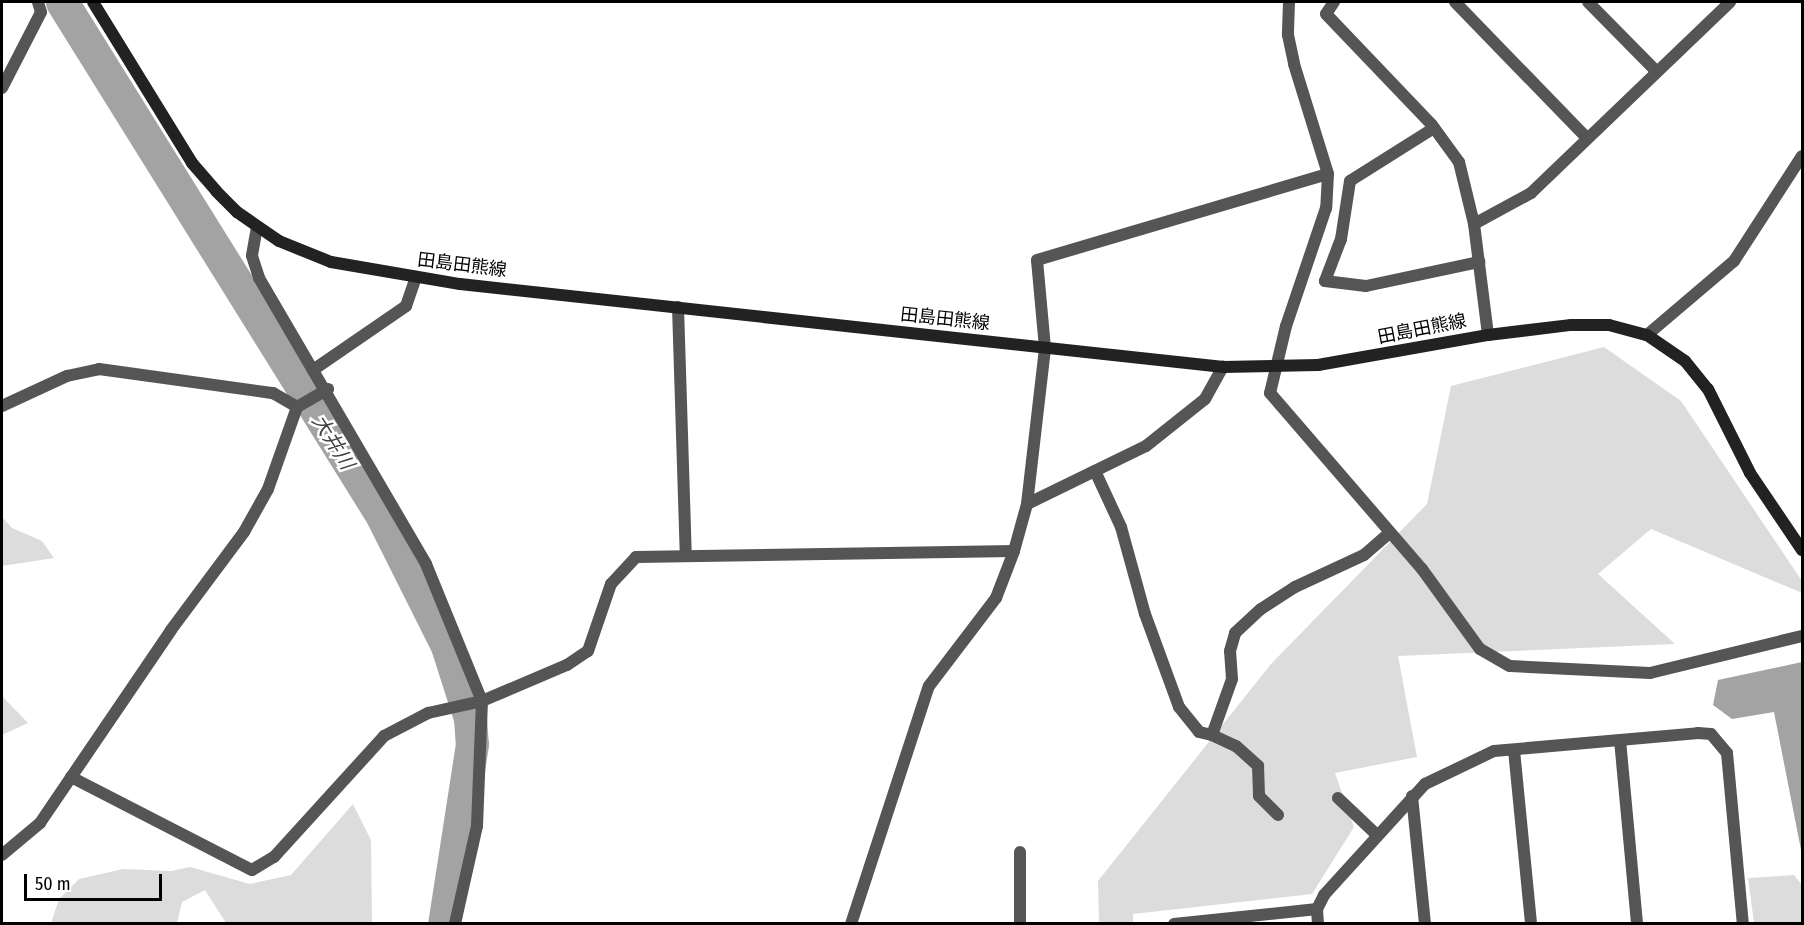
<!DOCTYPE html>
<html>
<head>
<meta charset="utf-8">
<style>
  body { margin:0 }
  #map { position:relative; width:1804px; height:925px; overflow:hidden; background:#fff; font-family:"Fira Sans Condensed","Noto Sans JP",sans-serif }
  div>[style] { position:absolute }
  .green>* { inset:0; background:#dcdcdc }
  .water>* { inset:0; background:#a3a3a3 }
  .river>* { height:33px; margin:-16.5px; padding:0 16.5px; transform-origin:16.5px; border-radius:16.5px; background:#a3a3a3 }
  .minor>* { height:12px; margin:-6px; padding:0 6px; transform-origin:6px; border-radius:6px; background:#555 }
  .secondary>* { height:12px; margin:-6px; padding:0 6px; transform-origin:6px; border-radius:6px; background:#222 }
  span { translate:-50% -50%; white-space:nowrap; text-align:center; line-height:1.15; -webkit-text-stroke:5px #fff; paint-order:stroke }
  .street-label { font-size:18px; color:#000 }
  .water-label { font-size:20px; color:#444; font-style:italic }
  .frame { position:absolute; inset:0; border:3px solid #000; pointer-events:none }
  .scale { position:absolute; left:24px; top:874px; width:138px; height:27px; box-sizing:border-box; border:3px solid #000; border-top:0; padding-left:8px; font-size:18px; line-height:21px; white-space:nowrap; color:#000; -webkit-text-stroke:4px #fff; paint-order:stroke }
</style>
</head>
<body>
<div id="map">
  <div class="green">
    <div style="clip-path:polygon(1604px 347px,1681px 401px,1802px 581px,1802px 593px,1651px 529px,1598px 574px,1675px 644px,1398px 656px,1417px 757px,1335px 773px,1354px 827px,1312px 894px,1133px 914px,1133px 923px,1099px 923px,1098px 881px,1271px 664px,1427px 504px,1451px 386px)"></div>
    <div style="clip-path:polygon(2px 517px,12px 528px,42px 541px,54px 558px,2px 566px)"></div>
    <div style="clip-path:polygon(2px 696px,28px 723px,2px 735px)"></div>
    <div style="clip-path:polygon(353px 804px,371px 840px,372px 923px,226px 923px,205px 890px,182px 902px,177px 923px,51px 923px,59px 899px,79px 879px,123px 869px,171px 871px,190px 867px,250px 884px,291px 875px)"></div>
    <div style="clip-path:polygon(1794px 875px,1802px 885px,1802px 923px,1754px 923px,1748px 878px)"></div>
  </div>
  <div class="water">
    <div style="clip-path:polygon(1802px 662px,1802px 855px,1774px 712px,1732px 719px,1713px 705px,1718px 680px)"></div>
  </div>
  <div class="river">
    <div style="left:62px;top:2px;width:605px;rotate:58.09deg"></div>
    <div style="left:382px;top:516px;width:145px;rotate:63.4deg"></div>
    <div style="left:447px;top:646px;width:76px;rotate:72.3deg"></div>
    <div style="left:470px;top:718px;width:26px;rotate:86deg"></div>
    <div style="left:472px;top:744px;width:182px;rotate:98.8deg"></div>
  </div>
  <div class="minor">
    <div style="left:1289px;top:2px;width:33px;rotate:92deg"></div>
    <div style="left:1288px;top:35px;width:30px;rotate:78deg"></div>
    <div style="left:1294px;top:64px;width:115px;rotate:72.8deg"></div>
    <div style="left:1328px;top:174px;width:34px;rotate:93deg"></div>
    <div style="left:1326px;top:208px;width:125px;rotate:108.7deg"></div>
    <div style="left:1286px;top:326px;width:69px;rotate:103.4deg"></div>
    <div style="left:1270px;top:393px;width:233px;rotate:49.2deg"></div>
    <div style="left:1422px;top:569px;width:99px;rotate:54.1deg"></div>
    <div style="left:1480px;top:649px;width:34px;rotate:30deg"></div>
    <div style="left:1510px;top:666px;width:140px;rotate:2.9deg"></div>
    <div style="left:1650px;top:673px;width:156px;rotate:-13.7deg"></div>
    <div style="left:1334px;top:2px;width:14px;rotate:124deg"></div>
    <div style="left:1326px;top:14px;width:153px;rotate:46.3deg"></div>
    <div style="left:1432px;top:125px;width:46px;rotate:53.9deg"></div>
    <div style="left:1459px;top:162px;width:64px;rotate:76.4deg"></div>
    <div style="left:1474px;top:224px;width:112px;rotate:82.8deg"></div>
    <div style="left:1455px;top:2px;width:190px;rotate:45.9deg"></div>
    <div style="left:1588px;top:2px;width:98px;rotate:45.4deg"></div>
    <div style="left:2px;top:88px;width:85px;rotate:-62.8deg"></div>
    <div style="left:41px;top:12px;width:10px;rotate:-107deg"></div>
    <div style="left:1434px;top:128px;width:99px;rotate:147.8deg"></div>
    <div style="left:1350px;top:181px;width:59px;rotate:98.8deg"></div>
    <div style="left:1341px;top:239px;width:45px;rotate:110.9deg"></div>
    <div style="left:1325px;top:281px;width:41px;rotate:7deg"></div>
    <div style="left:1366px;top:286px;width:116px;rotate:-12deg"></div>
    <div style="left:1474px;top:224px;width:65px;rotate:-28.5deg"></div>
    <div style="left:1531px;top:193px;width:276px;rotate:-43.8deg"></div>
    <div style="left:257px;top:227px;width:29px;rotate:100deg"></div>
    <div style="left:252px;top:256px;width:23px;rotate:72deg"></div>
    <div style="left:259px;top:278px;width:331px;rotate:59.7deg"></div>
    <div style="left:426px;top:564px;width:148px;rotate:67.8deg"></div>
    <div style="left:482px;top:701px;width:125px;rotate:92.3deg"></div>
    <div style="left:477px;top:826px;width:100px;rotate:102.7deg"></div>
    <div style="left:678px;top:307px;width:248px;rotate:88.2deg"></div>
    <div style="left:1647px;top:335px;width:114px;rotate:-40.4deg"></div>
    <div style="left:1734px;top:261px;width:125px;rotate:-57.1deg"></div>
    <div style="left:313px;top:370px;width:113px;rotate:-34.5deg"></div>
    <div style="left:406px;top:306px;width:31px;rotate:-71deg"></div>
    <div style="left:2px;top:406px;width:72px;rotate:-24.8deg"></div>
    <div style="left:67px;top:376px;width:33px;rotate:-12deg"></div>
    <div style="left:99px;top:369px;width:176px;rotate:7.9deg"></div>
    <div style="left:273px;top:393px;width:28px;rotate:30deg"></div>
    <div style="left:1095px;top:471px;width:62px;rotate:65.1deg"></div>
    <div style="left:1121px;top:527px;width:90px;rotate:74.6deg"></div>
    <div style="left:1145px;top:614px;width:99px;rotate:69.9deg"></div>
    <div style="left:1179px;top:707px;width:32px;rotate:51deg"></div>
    <div style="left:1199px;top:732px;width:13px;rotate:13deg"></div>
    <div style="left:1212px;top:735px;width:59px;rotate:-70.3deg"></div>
    <div style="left:1232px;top:679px;width:28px;rotate:-94deg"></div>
    <div style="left:1230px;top:651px;width:19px;rotate:-74deg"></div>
    <div style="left:1235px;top:633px;width:35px;rotate:-43deg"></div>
    <div style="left:1261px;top:609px;width:40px;rotate:-32.9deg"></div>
    <div style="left:1295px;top:587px;width:76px;rotate:-24.9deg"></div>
    <div style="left:1364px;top:555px;width:33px;rotate:-41deg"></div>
    <div style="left:1027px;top:504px;width:132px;rotate:-26deg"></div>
    <div style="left:1146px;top:446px;width:75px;rotate:-38.5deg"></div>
    <div style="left:1205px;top:399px;width:37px;rotate:-61deg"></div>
    <div style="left:1212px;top:735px;width:26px;rotate:25deg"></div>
    <div style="left:1236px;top:746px;width:30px;rotate:42deg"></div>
    <div style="left:1258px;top:766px;width:30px;rotate:88deg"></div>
    <div style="left:1259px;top:796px;width:27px;rotate:45deg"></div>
    <div style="left:1620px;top:740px;width:185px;rotate:84.7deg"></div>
    <div style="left:1514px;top:750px;width:175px;rotate:84.4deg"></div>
    <div style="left:71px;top:777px;width:203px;rotate:27.2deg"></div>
    <div style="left:252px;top:870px;width:26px;rotate:-31deg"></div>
    <div style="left:274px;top:857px;width:164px;rotate:-47.7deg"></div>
    <div style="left:384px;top:736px;width:50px;rotate:-27.6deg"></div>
    <div style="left:428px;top:713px;width:55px;rotate:-12.5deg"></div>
    <div style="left:482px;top:701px;width:92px;rotate:-23deg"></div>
    <div style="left:567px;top:665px;width:25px;rotate:-34deg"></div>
    <div style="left:588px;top:651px;width:71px;rotate:-71.1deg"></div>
    <div style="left:611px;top:584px;width:37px;rotate:-47deg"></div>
    <div style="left:636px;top:557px;width:378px;rotate:-0.9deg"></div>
    <div style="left:1412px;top:796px;width:129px;rotate:84.2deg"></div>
    <div style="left:1338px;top:798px;width:52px;rotate:43.5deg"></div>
    <div style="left:2px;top:855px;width:50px;rotate:-40.1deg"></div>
    <div style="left:40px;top:823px;width:233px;rotate:-55.8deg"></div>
    <div style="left:171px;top:630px;width:122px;rotate:-53.3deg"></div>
    <div style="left:244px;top:532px;width:49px;rotate:-60.8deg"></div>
    <div style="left:268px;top:489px;width:87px;rotate:-70.5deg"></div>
    <div style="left:297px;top:407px;width:36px;rotate:-30deg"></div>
    <div style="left:851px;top:924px;width:250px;rotate:-71.9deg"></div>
    <div style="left:929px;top:686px;width:111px;rotate:-52.7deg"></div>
    <div style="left:996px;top:598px;width:50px;rotate:-69deg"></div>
    <div style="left:1014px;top:551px;width:49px;rotate:-74.5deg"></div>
    <div style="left:1027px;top:504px;width:157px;rotate:-83.4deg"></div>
    <div style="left:1045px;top:348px;width:88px;rotate:-95.2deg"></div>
    <div style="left:1037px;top:260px;width:303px;rotate:-16.5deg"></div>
    <div style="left:1020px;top:924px;width:72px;rotate:-90deg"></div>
    <div style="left:1174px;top:924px;width:144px;rotate:-6deg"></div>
    <div style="left:1318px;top:924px;width:15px;rotate:-94deg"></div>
    <div style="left:1317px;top:909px;width:16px;rotate:-63deg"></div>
    <div style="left:1324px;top:895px;width:150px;rotate:-47.7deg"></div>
    <div style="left:1425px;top:784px;width:76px;rotate:-25.6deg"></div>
    <div style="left:1494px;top:751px;width:205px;rotate:-5deg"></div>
    <div style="left:1698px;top:733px;width:13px;rotate:4deg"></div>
    <div style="left:1711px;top:734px;width:25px;rotate:50deg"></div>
    <div style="left:1727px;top:753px;width:172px;rotate:84.7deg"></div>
  </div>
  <div class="secondary">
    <div style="left:93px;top:2px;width:189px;rotate:58.4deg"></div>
    <div style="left:192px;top:163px;width:37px;rotate:49deg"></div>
    <div style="left:216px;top:191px;width:30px;rotate:45deg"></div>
    <div style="left:237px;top:212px;width:51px;rotate:34.6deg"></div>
    <div style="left:279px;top:241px;width:56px;rotate:22deg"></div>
    <div style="left:331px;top:262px;width:131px;rotate:9.7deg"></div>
    <div style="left:460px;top:284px;width:768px;rotate:6.21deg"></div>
    <div style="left:1223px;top:367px;width:95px;rotate:-1.2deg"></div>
    <div style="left:1318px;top:365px;width:173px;rotate:-10deg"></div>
    <div style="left:1488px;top:335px;width:84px;rotate:-6.9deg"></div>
    <div style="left:1571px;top:325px;width:38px"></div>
    <div style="left:1609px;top:325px;width:39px;rotate:15deg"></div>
    <div style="left:1647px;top:335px;width:46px;rotate:34.4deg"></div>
    <div style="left:1685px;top:361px;width:36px;rotate:51deg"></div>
    <div style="left:1708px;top:389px;width:94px;rotate:63.4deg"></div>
    <div style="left:1750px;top:473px;width:93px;rotate:56deg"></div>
  </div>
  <div class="street-label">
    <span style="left:462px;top:265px;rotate:7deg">田島田熊線</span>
    <span style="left:945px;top:319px;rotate:6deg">田島田熊線</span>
    <span style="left:1422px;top:329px;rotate:-11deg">田島田熊線</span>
  </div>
  <div class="water-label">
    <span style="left:333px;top:442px;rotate:58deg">大井川</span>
  </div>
  <div class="frame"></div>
  <div class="scale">50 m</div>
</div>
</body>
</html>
